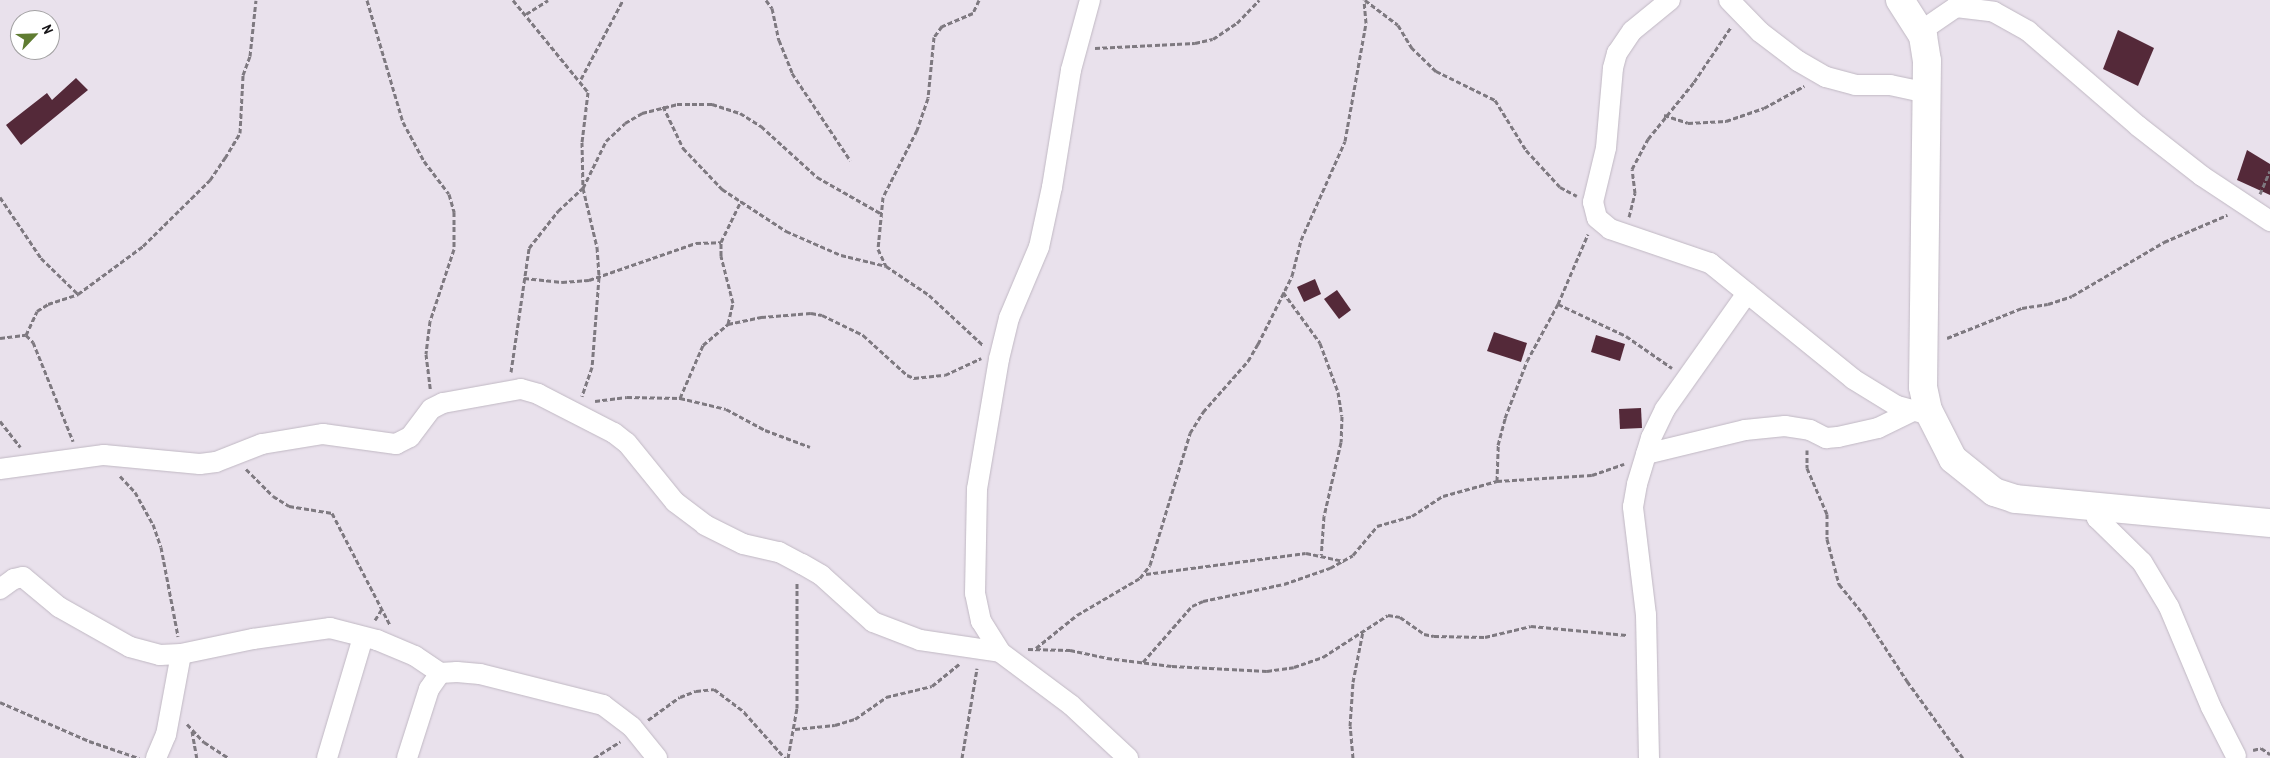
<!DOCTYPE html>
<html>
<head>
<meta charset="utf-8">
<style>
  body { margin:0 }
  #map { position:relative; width:2270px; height:758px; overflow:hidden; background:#e9e1ec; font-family:"Archivo Narrow",sans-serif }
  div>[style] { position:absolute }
  .building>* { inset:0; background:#542939 }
  .path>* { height:3px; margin-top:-1.5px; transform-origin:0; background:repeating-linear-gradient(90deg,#7e7980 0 5px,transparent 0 7.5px) }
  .roads { filter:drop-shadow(0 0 1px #c0b8c3) drop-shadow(0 0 1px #c0b8c3) }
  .street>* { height:20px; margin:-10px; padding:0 10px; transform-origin:10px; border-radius:10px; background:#fff }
  .secondary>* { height:28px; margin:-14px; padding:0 14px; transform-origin:14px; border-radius:14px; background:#fff }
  span { translate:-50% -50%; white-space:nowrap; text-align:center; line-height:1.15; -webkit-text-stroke:5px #fff; paint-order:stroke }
  .north { position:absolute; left:10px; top:10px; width:50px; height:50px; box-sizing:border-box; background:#fff; border:1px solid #a2a1a2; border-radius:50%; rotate:66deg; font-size:14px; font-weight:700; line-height:20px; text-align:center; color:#161417 }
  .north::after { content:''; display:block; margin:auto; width:18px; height:22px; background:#5f7c31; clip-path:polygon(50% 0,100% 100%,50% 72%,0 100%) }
</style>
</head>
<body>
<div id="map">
  <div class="building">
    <div style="clip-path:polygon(2118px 30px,2154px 48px,2138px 86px,2103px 69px)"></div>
    <div style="clip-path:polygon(76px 78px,88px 90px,21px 145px,6px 125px,47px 93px,52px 100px)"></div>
    <div style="clip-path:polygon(2247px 150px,2270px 164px,2270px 195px,2237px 180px)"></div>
    <div style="clip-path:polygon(1315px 279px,1321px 294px,1304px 302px,1297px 287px)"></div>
    <div style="clip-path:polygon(1337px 290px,1351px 310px,1339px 319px,1324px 299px)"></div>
    <div style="clip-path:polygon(1494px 332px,1527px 343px,1521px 362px,1487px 351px)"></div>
    <div style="clip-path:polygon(1596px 335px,1625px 344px,1620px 361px,1591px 352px)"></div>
    <div style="clip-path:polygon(1641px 408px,1642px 428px,1620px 429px,1619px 409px)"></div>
  </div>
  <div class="path">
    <div style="left:367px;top:0;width:127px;rotate:73.6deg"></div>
    <div style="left:403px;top:122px;width:44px;rotate:61.7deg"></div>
    <div style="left:424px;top:161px;width:41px;rotate:52.9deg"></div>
    <div style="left:449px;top:194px;width:19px;rotate:74deg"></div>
    <div style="left:454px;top:212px;width:37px;rotate:90deg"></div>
    <div style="left:454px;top:249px;width:76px;rotate:108.4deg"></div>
    <div style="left:430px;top:321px;width:33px;rotate:97deg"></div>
    <div style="left:426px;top:354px;width:35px;rotate:83deg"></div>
    <div style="left:513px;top:0;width:119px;rotate:50.8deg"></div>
    <div style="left:588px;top:92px;width:50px;rotate:96.8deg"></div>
    <div style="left:582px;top:142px;width:46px;rotate:88.8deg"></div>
    <div style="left:583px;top:188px;width:61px;rotate:76.7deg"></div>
    <div style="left:597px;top:247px;width:30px;rotate:86deg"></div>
    <div style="left:599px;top:277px;width:90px;rotate:94.4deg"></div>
    <div style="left:592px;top:367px;width:31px;rotate:109deg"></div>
    <div style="left:766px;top:0;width:10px;rotate:53deg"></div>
    <div style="left:772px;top:8px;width:33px;rotate:78deg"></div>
    <div style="left:779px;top:40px;width:35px;rotate:68deg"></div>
    <div style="left:792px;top:73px;width:105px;rotate:56.3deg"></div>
    <div style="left:979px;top:0;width:14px;rotate:115deg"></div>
    <div style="left:973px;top:13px;width:34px;rotate:157deg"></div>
    <div style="left:942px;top:26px;width:14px;rotate:126deg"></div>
    <div style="left:934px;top:37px;width:61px;rotate:95.6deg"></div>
    <div style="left:928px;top:98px;width:34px;rotate:109deg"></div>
    <div style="left:917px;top:130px;width:75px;rotate:116.9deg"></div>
    <div style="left:883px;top:197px;width:52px;rotate:95.5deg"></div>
    <div style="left:878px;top:249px;width:19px;rotate:65deg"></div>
    <div style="left:886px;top:266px;width:52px;rotate:34deg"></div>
    <div style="left:929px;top:295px;width:74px;rotate:42.8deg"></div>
    <div style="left:1365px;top:0;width:41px;rotate:37.1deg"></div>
    <div style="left:1398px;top:25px;width:26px;rotate:59deg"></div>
    <div style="left:1411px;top:47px;width:35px;rotate:44deg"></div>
    <div style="left:1436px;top:71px;width:66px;rotate:26.2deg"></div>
    <div style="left:1495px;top:100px;width:59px;rotate:58.2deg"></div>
    <div style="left:1526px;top:150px;width:50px;rotate:47.4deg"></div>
    <div style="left:1560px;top:187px;width:19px;rotate:28deg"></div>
    <div style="left:526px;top:14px;width:26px;rotate:-32deg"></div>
    <div style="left:1095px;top:48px;width:100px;rotate:-2.9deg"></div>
    <div style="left:1195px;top:43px;width:18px;rotate:-13deg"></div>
    <div style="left:1213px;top:39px;width:29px;rotate:-34deg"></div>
    <div style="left:1237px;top:23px;width:32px;rotate:-46deg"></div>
    <div style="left:581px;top:79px;width:89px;rotate:-62deg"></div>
    <div style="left:663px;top:106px;width:47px;rotate:64.5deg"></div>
    <div style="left:683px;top:148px;width:57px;rotate:46.4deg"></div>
    <div style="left:722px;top:189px;width:77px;rotate:33.3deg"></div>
    <div style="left:786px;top:231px;width:60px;rotate:23.6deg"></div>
    <div style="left:841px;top:255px;width:46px;rotate:13.7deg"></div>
    <div style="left:1664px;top:115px;width:25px;rotate:18deg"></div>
    <div style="left:1688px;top:123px;width:38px;rotate:-3deg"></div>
    <div style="left:1726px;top:121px;width:40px;rotate:-18.9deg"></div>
    <div style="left:1764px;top:108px;width:46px;rotate:-28.8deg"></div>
    <div style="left:2260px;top:194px;width:25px;rotate:-67deg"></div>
    <div style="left:0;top:197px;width:73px;rotate:56.1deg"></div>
    <div style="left:41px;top:258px;width:52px;rotate:44.2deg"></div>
    <div style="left:1629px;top:217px;width:25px;rotate:-76deg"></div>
    <div style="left:1635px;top:193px;width:24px;rotate:-97deg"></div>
    <div style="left:1632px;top:169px;width:34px;rotate:-62deg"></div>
    <div style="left:1648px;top:139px;width:73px;rotate:-51.1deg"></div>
    <div style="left:1694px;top:82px;width:66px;rotate:-56.1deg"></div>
    <div style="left:524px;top:278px;width:38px;rotate:6deg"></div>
    <div style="left:562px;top:282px;width:27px;rotate:-4deg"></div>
    <div style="left:589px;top:280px;width:113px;rotate:-19.1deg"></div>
    <div style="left:696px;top:243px;width:25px;rotate:-2deg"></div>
    <div style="left:1283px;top:292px;width:63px;rotate:54deg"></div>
    <div style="left:1320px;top:343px;width:52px;rotate:69.8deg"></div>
    <div style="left:1338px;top:392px;width:24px;rotate:81deg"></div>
    <div style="left:1342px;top:416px;width:26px;rotate:92deg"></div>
    <div style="left:1341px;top:442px;width:76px;rotate:102.9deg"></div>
    <div style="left:1324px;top:516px;width:39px;rotate:94deg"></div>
    <div style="left:1558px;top:304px;width:75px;rotate:25.2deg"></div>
    <div style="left:1626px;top:336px;width:56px;rotate:34.8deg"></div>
    <div style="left:728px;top:324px;width:34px;rotate:-12deg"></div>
    <div style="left:761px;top:317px;width:50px;rotate:-4.6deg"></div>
    <div style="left:811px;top:313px;width:11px;rotate:10deg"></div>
    <div style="left:822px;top:315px;width:46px;rotate:26deg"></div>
    <div style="left:863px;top:335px;width:59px;rotate:42.3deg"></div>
    <div style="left:907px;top:375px;width:8px;rotate:23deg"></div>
    <div style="left:914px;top:378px;width:31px;rotate:-6deg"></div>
    <div style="left:945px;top:375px;width:40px;rotate:-25deg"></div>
    <div style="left:26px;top:335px;width:26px;rotate:-65deg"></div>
    <div style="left:37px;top:311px;width:13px;rotate:-32deg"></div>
    <div style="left:48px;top:304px;width:32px;rotate:-18deg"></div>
    <div style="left:78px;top:294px;width:81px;rotate:-36.4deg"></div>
    <div style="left:143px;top:246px;width:94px;rotate:-44.6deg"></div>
    <div style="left:210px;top:180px;width:27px;rotate:-56deg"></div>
    <div style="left:225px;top:158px;width:29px;rotate:-59deg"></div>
    <div style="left:240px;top:133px;width:58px;rotate:-87deg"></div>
    <div style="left:243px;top:75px;width:20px;rotate:-70deg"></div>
    <div style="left:250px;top:56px;width:56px;rotate:-83.9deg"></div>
    <div style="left:0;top:338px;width:26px;rotate:-7deg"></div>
    <div style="left:26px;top:335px;width:10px;rotate:45deg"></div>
    <div style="left:33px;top:342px;width:107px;rotate:68deg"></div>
    <div style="left:1947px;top:338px;width:81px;rotate:-21.8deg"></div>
    <div style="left:2022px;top:308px;width:26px;rotate:-9deg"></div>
    <div style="left:2048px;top:304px;width:25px;rotate:-18deg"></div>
    <div style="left:2072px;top:296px;width:107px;rotate:-30.4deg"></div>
    <div style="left:2164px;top:242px;width:69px;rotate:-23.2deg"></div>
    <div style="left:511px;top:372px;width:125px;rotate:-81.7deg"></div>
    <div style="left:529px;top:248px;width:47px;rotate:-51.9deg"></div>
    <div style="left:558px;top:211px;width:34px;rotate:-43deg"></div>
    <div style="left:583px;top:188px;width:52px;rotate:-63.9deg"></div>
    <div style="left:606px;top:141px;width:26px;rotate:-43deg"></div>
    <div style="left:625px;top:123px;width:20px;rotate:-30deg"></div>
    <div style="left:642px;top:113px;width:36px;rotate:-14deg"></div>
    <div style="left:677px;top:104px;width:35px"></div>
    <div style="left:712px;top:104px;width:29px;rotate:18deg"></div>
    <div style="left:740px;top:113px;width:25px;rotate:32deg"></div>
    <div style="left:761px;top:126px;width:76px;rotate:42.3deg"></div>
    <div style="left:817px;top:177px;width:73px;rotate:29.7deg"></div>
    <div style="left:680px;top:398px;width:58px;rotate:-66.5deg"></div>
    <div style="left:703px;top:345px;width:33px;rotate:-40deg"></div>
    <div style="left:728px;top:324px;width:22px;rotate:-77deg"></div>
    <div style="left:733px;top:303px;width:49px;rotate:-104.3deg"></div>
    <div style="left:721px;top:256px;width:14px;rotate:-90deg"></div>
    <div style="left:721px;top:242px;width:46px;rotate:-64deg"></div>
    <div style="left:595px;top:401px;width:32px;rotate:-7deg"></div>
    <div style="left:627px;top:397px;width:53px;rotate:1.1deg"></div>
    <div style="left:680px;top:398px;width:47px;rotate:13.4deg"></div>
    <div style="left:726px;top:409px;width:44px;rotate:28.3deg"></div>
    <div style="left:765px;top:430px;width:48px;rotate:20.7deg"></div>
    <div style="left:0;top:421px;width:33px;rotate:52deg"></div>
    <div style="left:1807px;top:450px;width:18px;rotate:90deg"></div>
    <div style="left:1807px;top:468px;width:50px;rotate:66.5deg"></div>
    <div style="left:1827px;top:514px;width:25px;rotate:90deg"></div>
    <div style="left:1827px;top:539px;width:47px;rotate:75.1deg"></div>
    <div style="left:1839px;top:584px;width:40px;rotate:51deg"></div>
    <div style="left:1864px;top:615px;width:79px;rotate:56.9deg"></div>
    <div style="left:1907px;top:681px;width:95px;rotate:54deg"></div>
    <div style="left:246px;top:469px;width:38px;rotate:45deg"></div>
    <div style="left:273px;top:496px;width:19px;rotate:32deg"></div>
    <div style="left:289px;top:506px;width:44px;rotate:9.2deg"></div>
    <div style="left:332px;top:513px;width:126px;rotate:62.6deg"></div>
    <div style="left:120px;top:476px;width:22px;rotate:47deg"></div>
    <div style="left:135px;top:492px;width:37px;rotate:61deg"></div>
    <div style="left:153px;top:524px;width:24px;rotate:71deg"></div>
    <div style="left:161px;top:547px;width:91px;rotate:79.2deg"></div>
    <div style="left:1497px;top:481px;width:36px;rotate:-88deg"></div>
    <div style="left:1498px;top:445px;width:28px;rotate:-75deg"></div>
    <div style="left:1505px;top:418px;width:61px;rotate:-68.9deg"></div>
    <div style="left:1527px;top:361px;width:65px;rotate:-61.5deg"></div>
    <div style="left:1558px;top:304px;width:76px;rotate:-66.8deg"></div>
    <div style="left:1146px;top:574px;width:161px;rotate:-7.5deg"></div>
    <div style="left:1306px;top:553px;width:39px;rotate:12deg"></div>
    <div style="left:375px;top:620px;width:13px;rotate:-58deg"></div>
    <div style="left:1036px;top:648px;width:53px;rotate:-38.8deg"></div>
    <div style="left:1077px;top:615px;width:73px;rotate:-30.4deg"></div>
    <div style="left:1140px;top:578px;width:16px;rotate:-52deg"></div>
    <div style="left:1150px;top:565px;width:138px;rotate:-73.1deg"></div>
    <div style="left:1190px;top:433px;width:25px;rotate:-58deg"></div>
    <div style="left:1203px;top:412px;width:68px;rotate:-48.6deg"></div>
    <div style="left:1248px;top:361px;width:20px;rotate:-60deg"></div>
    <div style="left:1258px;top:344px;width:76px;rotate:-63.4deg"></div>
    <div style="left:1292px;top:276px;width:37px;rotate:-76deg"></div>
    <div style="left:1301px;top:240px;width:108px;rotate:-66deg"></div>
    <div style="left:1345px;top:141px;width:120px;rotate:-79.9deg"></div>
    <div style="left:1366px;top:23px;width:23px;rotate:-95deg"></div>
    <div style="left:1028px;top:649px;width:42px;rotate:1.4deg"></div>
    <div style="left:1070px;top:650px;width:38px;rotate:12deg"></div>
    <div style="left:1107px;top:658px;width:65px;rotate:7deg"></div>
    <div style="left:1172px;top:666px;width:95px;rotate:3deg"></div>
    <div style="left:1267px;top:671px;width:27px;rotate:-8deg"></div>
    <div style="left:1294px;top:667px;width:31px;rotate:-19deg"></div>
    <div style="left:1323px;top:657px;width:77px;rotate:-32.9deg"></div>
    <div style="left:1388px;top:615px;width:12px;rotate:9deg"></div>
    <div style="left:1400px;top:617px;width:29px;rotate:35deg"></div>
    <div style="left:1424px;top:634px;width:10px;rotate:11deg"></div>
    <div style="left:1434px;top:636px;width:51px;rotate:1.1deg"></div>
    <div style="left:1485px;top:637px;width:47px;rotate:-13.4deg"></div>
    <div style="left:1531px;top:626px;width:96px;rotate:5.4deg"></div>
    <div style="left:1143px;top:662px;width:74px;rotate:-48.8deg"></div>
    <div style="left:1192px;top:606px;width:12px;rotate:-24deg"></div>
    <div style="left:1203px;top:601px;width:83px;rotate:-11.9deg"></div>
    <div style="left:1284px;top:584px;width:49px;rotate:-19.2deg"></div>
    <div style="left:1330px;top:568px;width:26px;rotate:-29deg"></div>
    <div style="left:1353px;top:555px;width:38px;rotate:-50deg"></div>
    <div style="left:1377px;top:526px;width:36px;rotate:-16deg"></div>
    <div style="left:1412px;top:516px;width:37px;rotate:-33deg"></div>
    <div style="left:1443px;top:496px;width:56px;rotate:-15.5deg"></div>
    <div style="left:1497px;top:481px;width:95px;rotate:-3.6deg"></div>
    <div style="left:1592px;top:475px;width:34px;rotate:-19deg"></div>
    <div style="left:0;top:702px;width:97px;rotate:23.7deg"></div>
    <div style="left:89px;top:741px;width:53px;rotate:18.8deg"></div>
    <div style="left:648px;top:720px;width:39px;rotate:-36deg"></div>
    <div style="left:680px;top:697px;width:17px;rotate:-21deg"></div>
    <div style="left:696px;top:691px;width:18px;rotate:-6deg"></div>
    <div style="left:714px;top:689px;width:38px;rotate:37deg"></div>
    <div style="left:744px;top:712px;width:62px;rotate:48.3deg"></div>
    <div style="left:187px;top:724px;width:25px;rotate:47deg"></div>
    <div style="left:204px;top:742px;width:30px;rotate:33deg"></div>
    <div style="left:795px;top:729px;width:40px;rotate:-5.7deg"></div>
    <div style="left:835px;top:725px;width:21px;rotate:-17deg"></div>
    <div style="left:855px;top:719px;width:38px;rotate:-35deg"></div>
    <div style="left:886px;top:697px;width:47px;rotate:-13.4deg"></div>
    <div style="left:932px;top:686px;width:35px;rotate:-39deg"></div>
    <div style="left:192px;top:731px;width:27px;rotate:80deg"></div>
    <div style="left:2253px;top:750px;width:8px;rotate:-14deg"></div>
    <div style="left:2261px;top:748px;width:11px;rotate:34deg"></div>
    <div style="left:594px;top:758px;width:31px;rotate:-32deg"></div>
    <div style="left:788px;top:758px;width:51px;rotate:-79.8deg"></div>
    <div style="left:797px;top:708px;width:126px;rotate:-90deg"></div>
    <div style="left:962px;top:758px;width:91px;rotate:-80.5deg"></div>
    <div style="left:1353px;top:758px;width:32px;rotate:-95deg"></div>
    <div style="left:1350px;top:726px;width:44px;rotate:-86.1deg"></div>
    <div style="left:1353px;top:682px;width:52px;rotate:-78.9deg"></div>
  </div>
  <div class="roads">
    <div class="street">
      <div style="left:1090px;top:0;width:73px;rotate:105.2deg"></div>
      <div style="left:1071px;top:70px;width:119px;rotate:99.2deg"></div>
      <div style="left:1052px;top:187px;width:61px;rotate:102.2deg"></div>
      <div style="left:1039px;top:247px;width:77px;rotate:112.9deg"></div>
      <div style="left:1009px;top:318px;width:42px;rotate:103.7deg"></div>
      <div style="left:999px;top:359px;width:132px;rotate:99.6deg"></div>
      <div style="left:977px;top:489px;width:104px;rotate:91.1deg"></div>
      <div style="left:975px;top:593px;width:29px;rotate:78deg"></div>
      <div style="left:981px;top:621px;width:36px;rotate:58deg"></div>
      <div style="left:1000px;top:652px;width:89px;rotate:36.7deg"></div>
      <div style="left:1071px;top:705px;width:78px;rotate:42.9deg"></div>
      <div style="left:1670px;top:0;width:49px;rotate:140.8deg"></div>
      <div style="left:1632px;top:31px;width:27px;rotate:124deg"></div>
      <div style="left:1617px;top:53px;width:16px;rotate:105deg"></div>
      <div style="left:1613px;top:68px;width:80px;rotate:95deg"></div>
      <div style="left:1606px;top:148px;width:56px;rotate:103.5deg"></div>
      <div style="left:1593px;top:202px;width:16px;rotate:76deg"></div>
      <div style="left:1597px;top:218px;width:17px;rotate:40deg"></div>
      <div style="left:1610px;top:229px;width:106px;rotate:18.8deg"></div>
      <div style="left:1710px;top:263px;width:184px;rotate:39deg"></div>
      <div style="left:1853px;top:379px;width:52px;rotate:31.5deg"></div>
      <div style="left:1897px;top:406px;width:30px;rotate:15deg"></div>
      <div style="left:1926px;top:414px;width:14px;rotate:56deg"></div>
      <div style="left:1729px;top:0;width:45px;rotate:45.9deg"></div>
      <div style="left:1760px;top:32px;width:48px;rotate:37.3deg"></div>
      <div style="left:1798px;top:61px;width:32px;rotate:30deg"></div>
      <div style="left:1826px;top:77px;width:30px;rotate:15deg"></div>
      <div style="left:1855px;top:85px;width:35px"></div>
      <div style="left:1890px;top:85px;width:38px;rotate:12deg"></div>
      <div style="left:1921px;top:31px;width:42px;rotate:-34.4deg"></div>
      <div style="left:1956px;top:7px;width:38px;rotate:7deg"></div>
      <div style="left:1994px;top:12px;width:39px;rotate:29deg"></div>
      <div style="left:2028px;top:31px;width:145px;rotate:40.8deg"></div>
      <div style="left:2138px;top:126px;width:81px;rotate:38deg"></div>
      <div style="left:2202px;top:176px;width:82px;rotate:33.5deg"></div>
      <div style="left:1646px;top:454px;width:102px;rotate:-13.6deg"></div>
      <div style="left:1745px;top:430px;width:40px;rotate:-5.7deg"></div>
      <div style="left:1785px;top:426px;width:25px;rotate:9deg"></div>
      <div style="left:1810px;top:430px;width:18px;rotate:27deg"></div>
      <div style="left:1826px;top:438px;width:12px;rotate:-5deg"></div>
      <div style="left:1838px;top:437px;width:41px;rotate:-12.7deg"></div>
      <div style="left:1878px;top:428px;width:37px;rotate:-26deg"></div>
      <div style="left:0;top:469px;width:105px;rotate:-7.7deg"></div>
      <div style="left:104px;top:455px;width:96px;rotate:5.4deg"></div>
      <div style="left:200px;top:464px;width:16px;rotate:-7deg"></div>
      <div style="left:216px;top:462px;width:49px;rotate:-21.4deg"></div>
      <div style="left:262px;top:444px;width:62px;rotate:-9.3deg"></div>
      <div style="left:323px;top:434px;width:74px;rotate:7.8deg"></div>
      <div style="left:396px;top:444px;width:16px;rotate:-27deg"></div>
      <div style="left:410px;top:437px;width:35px;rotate:-53deg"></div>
      <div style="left:431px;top:409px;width:13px;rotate:-27deg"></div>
      <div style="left:443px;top:403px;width:79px;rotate:-10.2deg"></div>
      <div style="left:521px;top:389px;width:18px;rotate:16deg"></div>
      <div style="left:538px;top:394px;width:85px;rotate:27.2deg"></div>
      <div style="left:614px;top:433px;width:16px;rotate:38deg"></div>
      <div style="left:627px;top:443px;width:76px;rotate:50.9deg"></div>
      <div style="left:675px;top:502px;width:38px;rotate:37deg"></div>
      <div style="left:705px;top:525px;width:42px;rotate:26.6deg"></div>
      <div style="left:743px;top:544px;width:37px;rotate:13deg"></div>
      <div style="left:779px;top:552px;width:26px;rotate:28deg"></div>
      <div style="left:802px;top:564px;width:22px;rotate:30deg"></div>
      <div style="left:821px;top:575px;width:70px;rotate:42.1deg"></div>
      <div style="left:873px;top:622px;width:50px;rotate:21deg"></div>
      <div style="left:920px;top:640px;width:81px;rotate:8.5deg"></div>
      <div style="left:2093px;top:506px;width:13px;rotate:72deg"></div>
      <div style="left:2097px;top:518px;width:63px;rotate:44.4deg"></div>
      <div style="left:2142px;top:562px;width:52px;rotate:59deg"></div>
      <div style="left:2169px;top:607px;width:108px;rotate:67.2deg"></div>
      <div style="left:2211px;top:707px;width:55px;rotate:63deg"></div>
      <div style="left:0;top:589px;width:17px;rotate:-36deg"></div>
      <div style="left:14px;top:579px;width:9px;rotate:-13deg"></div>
      <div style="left:23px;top:577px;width:47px;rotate:39.8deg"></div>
      <div style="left:59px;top:607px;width:81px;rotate:29.4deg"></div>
      <div style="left:130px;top:647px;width:31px;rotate:15deg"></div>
      <div style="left:160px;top:655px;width:21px;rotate:-3deg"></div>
      <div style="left:181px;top:654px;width:74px;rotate:-11.8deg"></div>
      <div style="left:253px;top:639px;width:78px;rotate:-8.1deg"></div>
      <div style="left:330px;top:628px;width:49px;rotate:14.3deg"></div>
      <div style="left:377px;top:640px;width:41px;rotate:22.8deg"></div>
      <div style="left:415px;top:656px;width:30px;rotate:34deg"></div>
      <div style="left:156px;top:758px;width:25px;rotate:-67deg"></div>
      <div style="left:166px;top:735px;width:82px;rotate:-79.5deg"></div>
      <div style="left:327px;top:758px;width:126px;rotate:-73.4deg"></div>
      <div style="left:407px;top:758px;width:72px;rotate:-72.3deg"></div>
      <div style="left:429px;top:689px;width:19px;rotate:-55deg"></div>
      <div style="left:440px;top:673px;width:17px;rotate:-3deg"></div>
      <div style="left:457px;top:672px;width:23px;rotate:5deg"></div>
      <div style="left:480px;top:674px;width:127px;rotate:14.1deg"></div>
      <div style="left:603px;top:705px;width:36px;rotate:37deg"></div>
      <div style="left:632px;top:727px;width:40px;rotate:51deg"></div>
      <div style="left:1649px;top:758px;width:143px;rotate:-91.2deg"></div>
      <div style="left:1646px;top:615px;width:109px;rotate:-96.9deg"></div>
      <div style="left:1633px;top:507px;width:23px;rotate:-80deg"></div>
      <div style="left:1637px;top:484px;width:48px;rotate:-73.1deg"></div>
      <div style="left:1651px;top:438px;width:32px;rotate:-64deg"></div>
      <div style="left:1665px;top:409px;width:142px;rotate:-54.7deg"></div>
    </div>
    <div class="secondary">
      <div style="left:1900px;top:0;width:43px;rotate:57.4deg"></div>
      <div style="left:1923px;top:36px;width:25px;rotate:81deg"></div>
      <div style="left:1927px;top:61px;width:326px;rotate:90.7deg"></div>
      <div style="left:1923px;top:387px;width:24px;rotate:78deg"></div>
      <div style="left:1928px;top:410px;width:55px;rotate:63deg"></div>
      <div style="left:1953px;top:459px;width:53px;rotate:38.8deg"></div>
      <div style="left:1994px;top:492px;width:22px;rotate:18deg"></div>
      <div style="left:2015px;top:499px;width:256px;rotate:5.4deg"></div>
    </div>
  </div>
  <div class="north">N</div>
</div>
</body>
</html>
